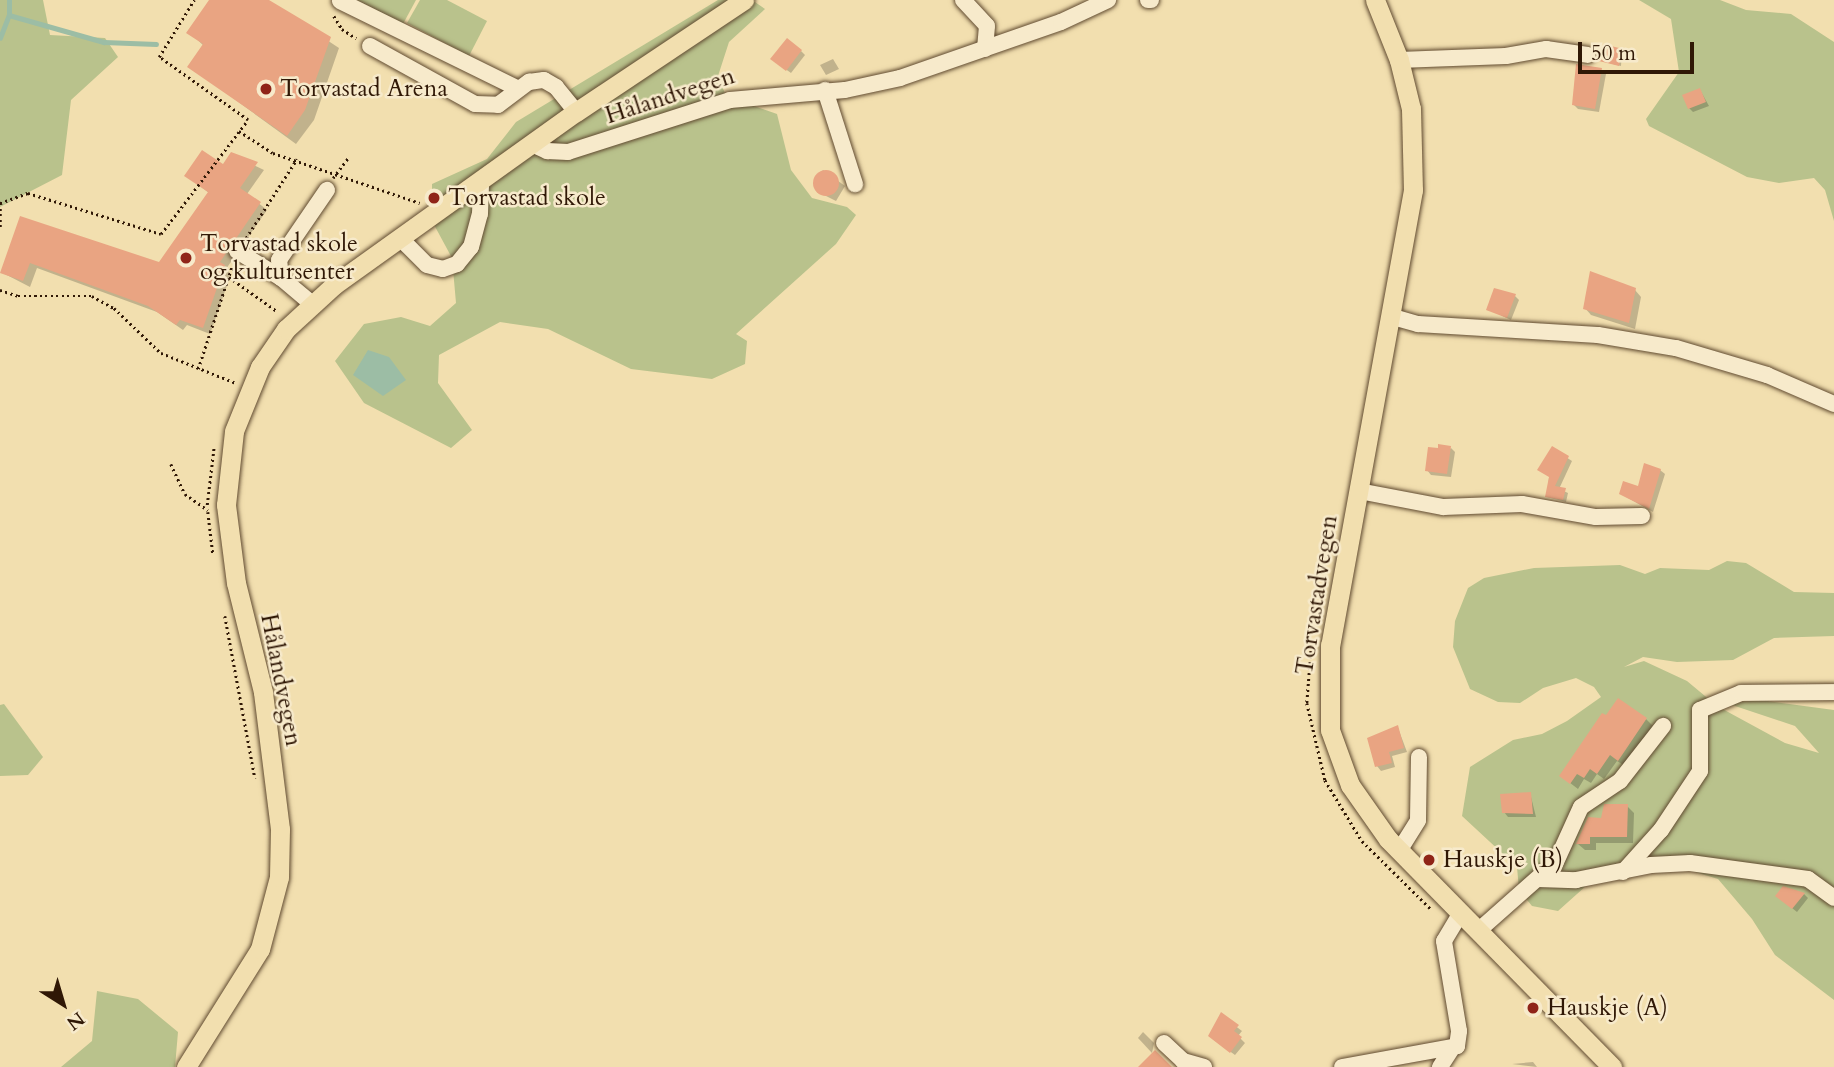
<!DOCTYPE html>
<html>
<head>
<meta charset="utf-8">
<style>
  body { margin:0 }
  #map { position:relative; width:1834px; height:1067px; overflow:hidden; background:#f2dfaf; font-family:Cardo,serif }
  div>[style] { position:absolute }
  .green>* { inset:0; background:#b9c28c }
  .water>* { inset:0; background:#9cbda5 }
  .shadow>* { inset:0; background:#0003 }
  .stream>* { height:4.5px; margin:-2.25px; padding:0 2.25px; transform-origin:2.25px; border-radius:2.25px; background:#9cbda5 }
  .building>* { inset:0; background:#e9a482 }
  .round { border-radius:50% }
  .path>* { height:2.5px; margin-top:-1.25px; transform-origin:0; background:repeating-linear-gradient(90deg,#301806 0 2px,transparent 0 5.5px) }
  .roads { filter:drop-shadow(0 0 2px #604a30) drop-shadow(0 0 2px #604a30) }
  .minor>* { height:16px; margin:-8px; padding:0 8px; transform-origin:8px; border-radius:8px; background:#f7eacb }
  .major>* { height:19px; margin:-9.5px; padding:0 9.5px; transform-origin:9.5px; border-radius:9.5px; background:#f2dfaf }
  .dots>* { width:19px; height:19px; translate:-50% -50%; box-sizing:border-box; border:4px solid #f7eacb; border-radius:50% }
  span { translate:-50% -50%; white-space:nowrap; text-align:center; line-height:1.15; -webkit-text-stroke:5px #f7eacb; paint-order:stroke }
  .poi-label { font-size:24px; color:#301806 }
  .left { translate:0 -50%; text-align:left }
  .street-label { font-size:24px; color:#301806 }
  .north { position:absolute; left:28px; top:969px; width:70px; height:70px; -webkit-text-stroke:5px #f7eacb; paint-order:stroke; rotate:143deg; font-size:19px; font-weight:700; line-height:28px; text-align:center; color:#301806 }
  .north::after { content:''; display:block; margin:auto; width:24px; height:32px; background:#301806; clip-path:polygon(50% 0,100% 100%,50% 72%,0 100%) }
  .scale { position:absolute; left:1578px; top:42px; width:116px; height:32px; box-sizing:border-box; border:4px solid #301806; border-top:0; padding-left:9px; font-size:21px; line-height:24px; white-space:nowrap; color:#301806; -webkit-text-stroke:5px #f7eacb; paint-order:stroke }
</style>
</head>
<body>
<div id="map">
  <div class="green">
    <div style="clip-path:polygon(0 0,43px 0,50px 35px,105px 38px,118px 57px,71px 100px,62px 175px,0 207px)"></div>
    <div style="clip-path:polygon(357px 0,416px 0,403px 24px)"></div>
    <div style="clip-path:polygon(420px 0,447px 0,487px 21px,469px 56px,407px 23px)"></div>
    <div style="clip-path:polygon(718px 0,752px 0,765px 9px,729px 42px,718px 76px,726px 96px,777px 114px,791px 170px,812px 198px,847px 207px,856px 215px,836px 244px,736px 334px,747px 341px,745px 364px,712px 379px,631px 369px,548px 329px,500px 322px,439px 355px,438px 383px,472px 430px,451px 448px,364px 403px,335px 361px,364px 324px,401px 317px,430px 326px,456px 303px,452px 258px,432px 221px,432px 184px,487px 159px,516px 122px)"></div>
    <div style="clip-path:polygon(1639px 0,1720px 0,1746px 10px,1791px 14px,1834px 42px,1834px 221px,1825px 190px,1814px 178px,1779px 183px,1747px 177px,1649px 126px,1646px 119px,1679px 72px,1671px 19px)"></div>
    <div style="clip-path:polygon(1727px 561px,1746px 563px,1794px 592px,1834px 593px,1834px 636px,1774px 638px,1733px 660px,1677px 662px,1643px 657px,1624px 667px,1644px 661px,1687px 681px,1717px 706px,1785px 743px,1819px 753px,1795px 726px,1726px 703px,1760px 700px,1834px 710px,1834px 1000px,1775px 955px,1752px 919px,1718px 879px,1682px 868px,1596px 877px,1558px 911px,1532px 906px,1519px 890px,1517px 867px,1462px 816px,1470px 767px,1513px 740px,1542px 734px,1567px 721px,1601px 697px,1594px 687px,1576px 678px,1543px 688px,1520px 703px,1498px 702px,1470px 689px,1453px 647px,1455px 621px,1468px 588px,1484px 578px,1534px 568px,1620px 565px,1645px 574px,1660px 568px,1709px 570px)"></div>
    <div style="clip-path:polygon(4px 704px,43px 757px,28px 775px,0 776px,0 705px)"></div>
    <div style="clip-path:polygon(97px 991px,138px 999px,178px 1032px,175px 1067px,61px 1067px,92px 1041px)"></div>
  </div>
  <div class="water">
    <div style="clip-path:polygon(368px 350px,389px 357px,406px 380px,383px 396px,353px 375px)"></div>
  </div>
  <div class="shadow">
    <div style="clip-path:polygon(211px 0,266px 0,339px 48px,314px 120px,296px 144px,189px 66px,204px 46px,189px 32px)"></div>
    <div style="clip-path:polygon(1622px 50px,1621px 66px,1601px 61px)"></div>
    <div style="clip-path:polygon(801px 51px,805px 55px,791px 73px,777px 63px)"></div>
    <div style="clip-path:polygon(833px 59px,839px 69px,826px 75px,820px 65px)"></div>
    <div style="clip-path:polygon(1602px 70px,1606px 74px,1599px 112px,1578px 109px,1573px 104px)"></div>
    <div style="clip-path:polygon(1700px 90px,1709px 106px,1693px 112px,1689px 108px)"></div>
    <div style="clip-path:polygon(232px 155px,264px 170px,247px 194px,267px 210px,226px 269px,231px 274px,210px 334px,187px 325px,183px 330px,157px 312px,37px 268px,30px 287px,1px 272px,21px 219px,160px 264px,209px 193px,187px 176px,223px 167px)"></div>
    <div style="clip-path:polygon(823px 170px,845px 186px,836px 201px,816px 191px,814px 183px)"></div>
    <div style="clip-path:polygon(1635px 290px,1641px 297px,1635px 329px,1591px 315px,1585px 308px)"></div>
    <div style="clip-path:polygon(1515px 296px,1519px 300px,1511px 320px,1488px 309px)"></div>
    <div style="clip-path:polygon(1451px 448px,1455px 452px,1451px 477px,1431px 475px,1427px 470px)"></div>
    <div style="clip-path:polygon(1552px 448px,1572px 461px,1559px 489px,1568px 493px,1566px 502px,1547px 497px)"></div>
    <div style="clip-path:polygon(1660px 470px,1665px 474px,1653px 512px,1621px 494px,1639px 488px)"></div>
    <div style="clip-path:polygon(1646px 719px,1653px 726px,1625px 766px,1617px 761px,1604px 779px,1597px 774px,1591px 783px,1584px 779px,1578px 789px,1561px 776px)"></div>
    <div style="clip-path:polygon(1398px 728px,1407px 752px,1392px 756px,1395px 767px,1381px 771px,1377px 766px)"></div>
    <div style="clip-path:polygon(1530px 793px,1536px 817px,1508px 817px,1504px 812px)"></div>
    <div style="clip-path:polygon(1627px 806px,1634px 813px,1633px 843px,1596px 843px,1596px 850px,1585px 850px,1578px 844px,1603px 819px)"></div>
    <div style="clip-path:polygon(1804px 894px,1808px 898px,1797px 912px,1782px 900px)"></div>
    <div style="clip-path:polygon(1221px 1015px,1242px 1031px,1238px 1036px,1245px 1043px,1235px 1055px,1214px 1040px)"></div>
    <div style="clip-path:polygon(1143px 1032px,1154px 1043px,1152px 1053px,1138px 1038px)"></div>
    <div style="clip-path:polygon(1533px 1062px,1537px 1067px,1512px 1064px)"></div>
  </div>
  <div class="stream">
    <div style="left:9px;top:15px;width:99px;rotate:15.9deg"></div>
    <div style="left:104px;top:42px;width:52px;rotate:2.2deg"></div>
    <div style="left:0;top:38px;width:25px;rotate:-69deg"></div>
    <div style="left:9px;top:15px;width:15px;rotate:-90deg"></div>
  </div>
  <div class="building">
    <div style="clip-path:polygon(209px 0,269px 0,331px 37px,305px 110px,287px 136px,187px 67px,203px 44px,186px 33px)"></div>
    <div style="clip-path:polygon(787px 38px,802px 50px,786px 71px,770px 59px)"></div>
    <div style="clip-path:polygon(1603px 44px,1623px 49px,1619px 66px,1599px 61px)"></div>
    <div style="clip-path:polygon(1576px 64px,1602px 68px,1595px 109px,1572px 105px)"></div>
    <div style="clip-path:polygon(1700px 88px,1706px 102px,1688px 109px,1682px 95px)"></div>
    <div style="clip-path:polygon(202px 150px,223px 164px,231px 152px,258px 162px,240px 188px,261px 202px,220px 262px,225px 265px,203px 328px,180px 320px,176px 325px,148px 306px,30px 263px,23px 281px,0 273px,20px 216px,159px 262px,208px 192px,184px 176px)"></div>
    <div class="round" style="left:813px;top:170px;width:26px;height:26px"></div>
    <div style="clip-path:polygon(1590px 271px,1636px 288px,1629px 323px,1583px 309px)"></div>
    <div style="clip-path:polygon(1494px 288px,1516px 294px,1507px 318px,1486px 310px)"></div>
    <div style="clip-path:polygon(1438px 444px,1451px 446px,1447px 474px,1425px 471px,1428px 447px,1438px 448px)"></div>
    <div style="clip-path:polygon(1552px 446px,1569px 456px,1555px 486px,1566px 488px,1563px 500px,1545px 497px,1549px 477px,1537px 470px)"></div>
    <div style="clip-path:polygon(1644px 463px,1661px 469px,1649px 509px,1619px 494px,1623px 481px,1638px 486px)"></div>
    <div style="clip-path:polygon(1618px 698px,1647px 718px,1618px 761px,1610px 755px,1597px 774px,1590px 769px,1584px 778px,1577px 774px,1570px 784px,1559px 776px,1602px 713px,1606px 715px)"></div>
    <div style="clip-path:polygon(1398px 725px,1404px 748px,1389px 752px,1392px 763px,1375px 767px,1367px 738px)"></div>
    <div style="clip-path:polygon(1531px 792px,1533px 814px,1502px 813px,1500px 794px)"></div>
    <div style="clip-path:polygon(1604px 804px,1628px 804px,1627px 837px,1590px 837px,1590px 844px,1576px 844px,1588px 817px,1601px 818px)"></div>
    <div style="clip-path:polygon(1783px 886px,1805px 893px,1792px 909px,1775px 896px)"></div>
    <div style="clip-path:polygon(1221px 1012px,1239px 1025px,1234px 1031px,1242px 1037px,1230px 1053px,1208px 1036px)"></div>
    <div style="clip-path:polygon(1155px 1050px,1172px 1067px,1138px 1067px)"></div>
  </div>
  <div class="path">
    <div style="left:334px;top:16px;width:15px;rotate:58deg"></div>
    <div style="left:342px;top:29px;width:17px;rotate:33deg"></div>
    <div style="left:239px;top:131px;width:40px;rotate:32.9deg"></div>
    <div style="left:273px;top:153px;width:155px;rotate:18.8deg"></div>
    <div style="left:333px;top:178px;width:25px;rotate:-53deg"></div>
    <div style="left:0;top:203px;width:30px;rotate:-20deg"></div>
    <div style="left:28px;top:193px;width:139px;rotate:17.1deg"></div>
    <div style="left:161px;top:234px;width:143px;rotate:-52.7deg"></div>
    <div style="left:248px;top:120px;width:109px;rotate:-144.7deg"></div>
    <div style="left:159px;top:57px;width:67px;rotate:-58.4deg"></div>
    <div style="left:0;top:227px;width:24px;rotate:-90deg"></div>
    <div style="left:246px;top:238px;width:94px;rotate:-57.2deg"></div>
    <div style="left:229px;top:277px;width:60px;rotate:35.5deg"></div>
    <div style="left:0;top:290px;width:19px;rotate:18deg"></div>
    <div style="left:18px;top:296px;width:74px"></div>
    <div style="left:92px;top:296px;width:25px;rotate:29deg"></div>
    <div style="left:114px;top:308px;width:65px;rotate:43.8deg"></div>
    <div style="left:161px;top:353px;width:81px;rotate:21.8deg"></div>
    <div style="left:198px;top:369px;width:108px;rotate:-71.7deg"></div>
    <div style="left:171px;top:464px;width:33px;rotate:65deg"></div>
    <div style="left:185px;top:494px;width:28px;rotate:35deg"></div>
    <div style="left:207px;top:505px;width:59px;rotate:-83.2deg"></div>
    <div style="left:208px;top:512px;width:42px;rotate:83.2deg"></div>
    <div style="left:225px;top:616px;width:165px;rotate:79.5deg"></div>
    <div style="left:1312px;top:640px;width:63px;rotate:94.5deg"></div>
    <div style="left:1307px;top:703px;width:79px;rotate:76.8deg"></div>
    <div style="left:1325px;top:780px;width:71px;rotate:58.8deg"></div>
    <div style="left:1362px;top:841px;width:98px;rotate:44.6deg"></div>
  </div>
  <div class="roads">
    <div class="minor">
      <div style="left:963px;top:0;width:35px;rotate:47deg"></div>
      <div style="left:987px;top:26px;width:23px;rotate:95deg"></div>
      <div style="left:1148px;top:0;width:3px"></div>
      <div style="left:340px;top:1px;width:199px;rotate:26.2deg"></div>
      <div style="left:370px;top:46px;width:120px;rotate:28.9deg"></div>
      <div style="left:475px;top:104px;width:23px;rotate:2deg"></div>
      <div style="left:498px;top:105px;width:39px;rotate:-37deg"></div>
      <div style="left:529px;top:82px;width:15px;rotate:-8deg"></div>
      <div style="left:544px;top:80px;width:14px;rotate:30deg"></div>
      <div style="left:556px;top:87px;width:32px;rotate:51deg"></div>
      <div style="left:1399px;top:60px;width:107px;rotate:-2.1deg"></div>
      <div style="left:1506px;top:56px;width:41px;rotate:-9.9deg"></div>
      <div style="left:1546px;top:49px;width:42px;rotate:8.1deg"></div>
      <div style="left:825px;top:90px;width:99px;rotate:72.3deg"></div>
      <div style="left:532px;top:144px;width:17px;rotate:25deg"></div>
      <div style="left:547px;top:151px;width:21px;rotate:3deg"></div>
      <div style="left:568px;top:152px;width:170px;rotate:-17.8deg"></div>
      <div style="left:730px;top:100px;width:115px;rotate:-5deg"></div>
      <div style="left:845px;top:90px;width:56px;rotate:-12.3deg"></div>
      <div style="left:900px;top:78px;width:170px;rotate:-19.2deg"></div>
      <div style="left:1061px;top:22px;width:52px;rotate:-25.1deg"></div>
      <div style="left:400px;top:238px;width:38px;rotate:45deg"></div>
      <div style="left:427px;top:265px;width:16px;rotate:14deg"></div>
      <div style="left:443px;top:269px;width:15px;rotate:-20deg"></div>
      <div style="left:457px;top:264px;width:22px;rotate:-51deg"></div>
      <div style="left:471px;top:247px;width:34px;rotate:-75deg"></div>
      <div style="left:480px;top:214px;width:33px;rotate:-88deg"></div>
      <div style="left:237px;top:251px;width:52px;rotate:31.5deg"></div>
      <div style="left:311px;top:303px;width:39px;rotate:-140deg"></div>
      <div style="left:281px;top:278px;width:18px;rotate:-96deg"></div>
      <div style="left:279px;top:260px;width:85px;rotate:-55.6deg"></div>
      <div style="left:1393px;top:317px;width:26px;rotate:16deg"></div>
      <div style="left:1418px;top:324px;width:180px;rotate:3.5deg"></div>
      <div style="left:1598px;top:335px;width:79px;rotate:9.5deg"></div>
      <div style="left:1676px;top:348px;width:95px;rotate:16.5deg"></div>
      <div style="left:1767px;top:375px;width:73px;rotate:23.4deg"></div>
      <div style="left:1359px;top:491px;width:86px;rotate:10.8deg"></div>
      <div style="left:1443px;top:507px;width:79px;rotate:-2.2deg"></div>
      <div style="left:1522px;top:504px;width:75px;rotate:10deg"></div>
      <div style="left:1596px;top:517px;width:46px;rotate:-1.2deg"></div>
      <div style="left:1399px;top:851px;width:36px;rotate:-58deg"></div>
      <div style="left:1418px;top:820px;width:63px;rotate:-89.1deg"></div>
      <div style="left:1623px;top:872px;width:57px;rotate:-47.9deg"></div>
      <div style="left:1661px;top:830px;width:71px;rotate:-56.5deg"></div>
      <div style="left:1700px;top:771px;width:61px;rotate:-90deg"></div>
      <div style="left:1700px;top:710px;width:44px;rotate:-22.5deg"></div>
      <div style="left:1741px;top:693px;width:93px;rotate:-0.6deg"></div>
      <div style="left:1538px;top:879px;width:38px;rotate:2deg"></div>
      <div style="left:1576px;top:880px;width:76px;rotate:-11.3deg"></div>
      <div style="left:1651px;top:865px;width:39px;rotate:-3deg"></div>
      <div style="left:1690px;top:863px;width:119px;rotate:7.7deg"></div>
      <div style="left:1808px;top:879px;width:32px;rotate:36deg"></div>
      <div style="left:1478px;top:931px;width:104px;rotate:-41.5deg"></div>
      <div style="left:1556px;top:862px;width:60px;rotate:-65.6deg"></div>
      <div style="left:1581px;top:807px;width:47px;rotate:-33.7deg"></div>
      <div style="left:1620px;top:781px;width:70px;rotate:-52deg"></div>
      <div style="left:1164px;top:1043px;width:26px;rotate:43deg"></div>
      <div style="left:1183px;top:1061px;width:22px;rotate:16deg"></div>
      <div style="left:1342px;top:1067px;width:117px;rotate:-10.3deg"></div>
      <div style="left:1457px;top:1046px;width:15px;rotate:-82deg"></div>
      <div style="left:1459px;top:1031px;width:91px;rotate:-99.5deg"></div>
      <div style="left:1444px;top:941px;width:31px;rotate:-59deg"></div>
      <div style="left:1440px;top:1067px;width:20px;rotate:-57deg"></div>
    </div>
    <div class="major">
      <div style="left:1375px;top:0;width:65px;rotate:68.2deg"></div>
      <div style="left:1399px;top:60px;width:50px;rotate:76.2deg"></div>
      <div style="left:1411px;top:109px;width:81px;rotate:88.6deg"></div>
      <div style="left:1413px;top:190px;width:463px;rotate:100.3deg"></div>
      <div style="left:1330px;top:645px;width:85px;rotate:90deg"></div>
      <div style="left:1330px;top:730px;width:59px;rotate:70deg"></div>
      <div style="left:1350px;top:785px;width:66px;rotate:54.9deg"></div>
      <div style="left:1388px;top:839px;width:320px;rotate:45.5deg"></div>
      <div style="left:186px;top:1067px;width:139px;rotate:-57.9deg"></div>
      <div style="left:260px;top:949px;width:74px;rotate:-75.2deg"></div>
      <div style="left:279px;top:877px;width:48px;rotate:-88.8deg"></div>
      <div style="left:280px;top:829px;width:138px;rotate:-97.1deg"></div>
      <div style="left:263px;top:692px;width:112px;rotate:-103.9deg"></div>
      <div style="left:236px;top:583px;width:79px;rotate:-97.3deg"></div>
      <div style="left:226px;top:505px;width:74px;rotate:-83.8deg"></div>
      <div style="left:234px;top:431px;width:69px;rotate:-67.9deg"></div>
      <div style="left:260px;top:367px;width:46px;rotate:-55.6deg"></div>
      <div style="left:286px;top:329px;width:65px;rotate:-42.5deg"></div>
      <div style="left:334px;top:285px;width:297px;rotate:-35.6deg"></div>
      <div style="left:576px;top:112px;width:202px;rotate:-33.7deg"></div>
    </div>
  </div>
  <div class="dots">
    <div style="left:266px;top:89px;background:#8f2418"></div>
    <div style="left:434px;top:198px;background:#8f2418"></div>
    <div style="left:186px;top:258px;background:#8f2418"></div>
    <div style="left:1429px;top:860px;background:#8f2418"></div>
    <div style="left:1533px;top:1008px;background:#8f2418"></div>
  </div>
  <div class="poi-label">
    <span class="left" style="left:280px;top:89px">Torvastad Arena</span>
    <span class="left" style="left:448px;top:198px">Torvastad skole</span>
    <span class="left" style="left:200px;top:258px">Torvastad skole<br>og kultursenter</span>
    <span class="left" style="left:1443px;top:860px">Hauskje (B)</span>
    <span class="left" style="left:1547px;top:1008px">Hauskje (A)</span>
  </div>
  <div class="street-label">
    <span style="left:670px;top:96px;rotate:-18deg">Hålandvegen</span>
    <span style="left:1317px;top:595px;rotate:-81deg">Torvastadvegen</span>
    <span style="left:281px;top:680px;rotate:79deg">Hålandvegen</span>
  </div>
  <div class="north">N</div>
  <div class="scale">50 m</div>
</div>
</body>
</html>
